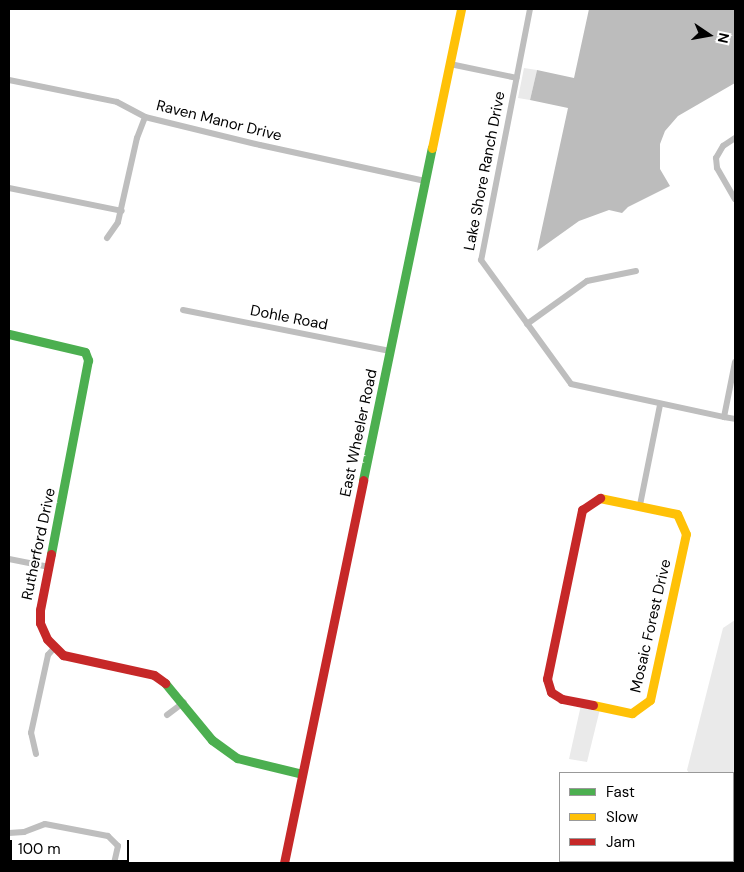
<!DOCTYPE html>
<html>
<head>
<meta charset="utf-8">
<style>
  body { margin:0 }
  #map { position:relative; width:744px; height:872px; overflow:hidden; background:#fff; font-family:"DM Sans",sans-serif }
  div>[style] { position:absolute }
  .green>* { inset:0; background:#eaeaea }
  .water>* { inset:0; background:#bcbcbc }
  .street>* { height:6px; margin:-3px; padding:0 3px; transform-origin:3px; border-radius:3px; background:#bebebe }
  .fast>* { height:9px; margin:-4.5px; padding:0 4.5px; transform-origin:4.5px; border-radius:4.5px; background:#4caf50 }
  .slow>* { height:9px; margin:-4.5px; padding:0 4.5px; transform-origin:4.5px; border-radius:4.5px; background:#ffc107 }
  .jam>* { height:9px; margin:-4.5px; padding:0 4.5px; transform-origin:4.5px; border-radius:4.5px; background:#c62828 }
  span { translate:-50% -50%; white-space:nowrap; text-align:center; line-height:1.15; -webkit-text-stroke:4.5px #fff; paint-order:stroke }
  .street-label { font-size:15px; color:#000 }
  .frame { position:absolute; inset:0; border:10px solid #000; pointer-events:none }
  .legend { position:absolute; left:559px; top:772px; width:175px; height:90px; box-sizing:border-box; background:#fff; border:1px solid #999; margin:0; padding:6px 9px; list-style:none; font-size:15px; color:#000 }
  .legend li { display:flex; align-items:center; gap:10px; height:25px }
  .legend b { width:25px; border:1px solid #999 }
  .north { position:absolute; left:684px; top:10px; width:50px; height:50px; -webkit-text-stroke:4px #fff; paint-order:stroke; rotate:102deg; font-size:14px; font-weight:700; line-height:20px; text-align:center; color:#000 }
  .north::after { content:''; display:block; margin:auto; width:18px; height:22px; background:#000; clip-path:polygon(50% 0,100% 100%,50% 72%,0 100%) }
  .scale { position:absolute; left:10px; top:840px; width:119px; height:22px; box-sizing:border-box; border:2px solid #000; border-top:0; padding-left:6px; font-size:15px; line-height:18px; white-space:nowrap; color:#000; -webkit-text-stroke:4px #fff; paint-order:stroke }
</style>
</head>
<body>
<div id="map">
  <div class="green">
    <div style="clip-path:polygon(524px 68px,537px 70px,530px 100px,518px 98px)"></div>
    <div style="clip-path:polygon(735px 620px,735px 857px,733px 773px,689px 773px,687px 770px,723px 628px)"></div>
    <div style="clip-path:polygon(581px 705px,600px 709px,587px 762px,569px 759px)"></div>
  </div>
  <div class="water">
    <div style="clip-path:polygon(589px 9px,735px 9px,735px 83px,678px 116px,665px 131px,660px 144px,660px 169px,670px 186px,628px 207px,622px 213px,609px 210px,579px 221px,537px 251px,568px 108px,530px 100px,537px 70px,574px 78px)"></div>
  </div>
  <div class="street">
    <div style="left:530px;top:9px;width:256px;rotate:101deg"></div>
    <div style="left:481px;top:260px;width:153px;rotate:54deg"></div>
    <div style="left:571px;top:384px;width:157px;rotate:12.2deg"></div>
    <div style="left:450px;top:64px;width:68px;rotate:11.8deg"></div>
    <div style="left:9px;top:80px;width:110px;rotate:11.5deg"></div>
    <div style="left:117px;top:102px;width:32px;rotate:28deg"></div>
    <div style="left:145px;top:117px;width:118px;rotate:13.7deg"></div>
    <div style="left:260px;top:145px;width:169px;rotate:12.3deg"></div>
    <div style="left:735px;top:138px;width:14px;rotate:146deg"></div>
    <div style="left:723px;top:146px;width:14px;rotate:120deg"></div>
    <div style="left:716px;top:158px;width:10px;rotate:84deg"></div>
    <div style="left:717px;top:168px;width:36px;rotate:60deg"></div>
    <div style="left:9px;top:188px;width:115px;rotate:11.5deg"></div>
    <div style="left:107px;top:238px;width:19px;rotate:-55deg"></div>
    <div style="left:118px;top:222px;width:86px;rotate:-77.3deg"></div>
    <div style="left:137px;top:138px;width:22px;rotate:-69deg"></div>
    <div style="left:183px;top:310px;width:211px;rotate:11.2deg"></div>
    <div style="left:527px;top:324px;width:74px;rotate:-35.6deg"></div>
    <div style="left:587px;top:281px;width:50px;rotate:-11.5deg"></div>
    <div style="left:735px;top:362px;width:56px;rotate:101.3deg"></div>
    <div style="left:724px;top:417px;width:11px;rotate:10deg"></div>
    <div style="left:640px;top:505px;width:102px;rotate:-78.7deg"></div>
    <div style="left:9px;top:559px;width:41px;rotate:11.3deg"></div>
    <div style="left:167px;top:715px;width:21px;rotate:-37deg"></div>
    <div style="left:36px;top:754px;width:22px;rotate:-103deg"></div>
    <div style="left:31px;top:733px;width:80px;rotate:-77.7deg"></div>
    <div style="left:48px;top:655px;width:9px;rotate:-49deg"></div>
    <div style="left:9px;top:833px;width:15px;rotate:-4deg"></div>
    <div style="left:24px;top:832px;width:22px;rotate:-21deg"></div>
    <div style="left:45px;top:824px;width:64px;rotate:10.8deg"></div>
    <div style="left:108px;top:836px;width:14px;rotate:45deg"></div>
    <div style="left:118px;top:846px;width:17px;rotate:103deg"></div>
  </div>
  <div class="fast">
    <div style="left:9px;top:334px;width:78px;rotate:13.3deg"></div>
    <div style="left:85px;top:352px;width:9px;rotate:69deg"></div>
    <div style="left:88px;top:360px;width:197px;rotate:100.8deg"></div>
    <div style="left:363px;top:480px;width:339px;rotate:-78.3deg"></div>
    <div style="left:165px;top:683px;width:74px;rotate:50.5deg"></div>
    <div style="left:212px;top:740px;width:31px;rotate:36deg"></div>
    <div style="left:237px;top:758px;width:67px;rotate:13.8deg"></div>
  </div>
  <div class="slow">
    <div style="left:432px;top:148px;width:142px;rotate:-78.2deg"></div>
    <div style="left:593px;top:705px;width:40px;rotate:12deg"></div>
    <div style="left:632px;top:713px;width:22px;rotate:-36deg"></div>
    <div style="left:650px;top:700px;width:170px;rotate:-77.8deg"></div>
    <div style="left:686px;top:534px;width:22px;rotate:-114deg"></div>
    <div style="left:677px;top:514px;width:79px;rotate:-168.3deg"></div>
  </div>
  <div class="jam">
    <div style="left:51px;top:554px;width:57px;rotate:101.1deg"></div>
    <div style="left:40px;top:610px;width:13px;rotate:90deg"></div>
    <div style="left:40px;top:623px;width:17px;rotate:66deg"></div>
    <div style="left:47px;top:639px;width:23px;rotate:45deg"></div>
    <div style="left:63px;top:655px;width:93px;rotate:12.4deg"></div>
    <div style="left:154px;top:675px;width:14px;rotate:36deg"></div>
    <div style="left:593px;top:705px;width:32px;rotate:-169deg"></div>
    <div style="left:562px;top:699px;width:13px;rotate:-148deg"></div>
    <div style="left:551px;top:692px;width:14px;rotate:-107deg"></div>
    <div style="left:547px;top:679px;width:173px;rotate:-78.3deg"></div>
    <div style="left:582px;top:510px;width:22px;rotate:-34deg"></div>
    <div style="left:284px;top:863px;width:391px;rotate:-78.3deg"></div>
  </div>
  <div class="street-label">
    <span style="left:219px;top:121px;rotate:14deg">Raven Manor Drive</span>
    <span style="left:485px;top:171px;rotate:-79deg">Lake Shore Ranch Drive</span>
    <span style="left:289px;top:318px;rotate:11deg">Dohle Road</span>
    <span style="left:359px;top:433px;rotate:-78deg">East Wheeler Road</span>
    <span style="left:39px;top:544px;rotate:-78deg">Rutherford Drive</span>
    <span style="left:651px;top:626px;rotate:-77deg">Mosaic Forest Drive</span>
  </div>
  <div class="frame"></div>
  <ul class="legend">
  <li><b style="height:6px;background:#4caf50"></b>Fast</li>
  <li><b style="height:6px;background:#ffc107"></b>Slow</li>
  <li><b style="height:6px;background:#c62828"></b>Jam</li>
  </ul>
  <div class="north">N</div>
  <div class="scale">100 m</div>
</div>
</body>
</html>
